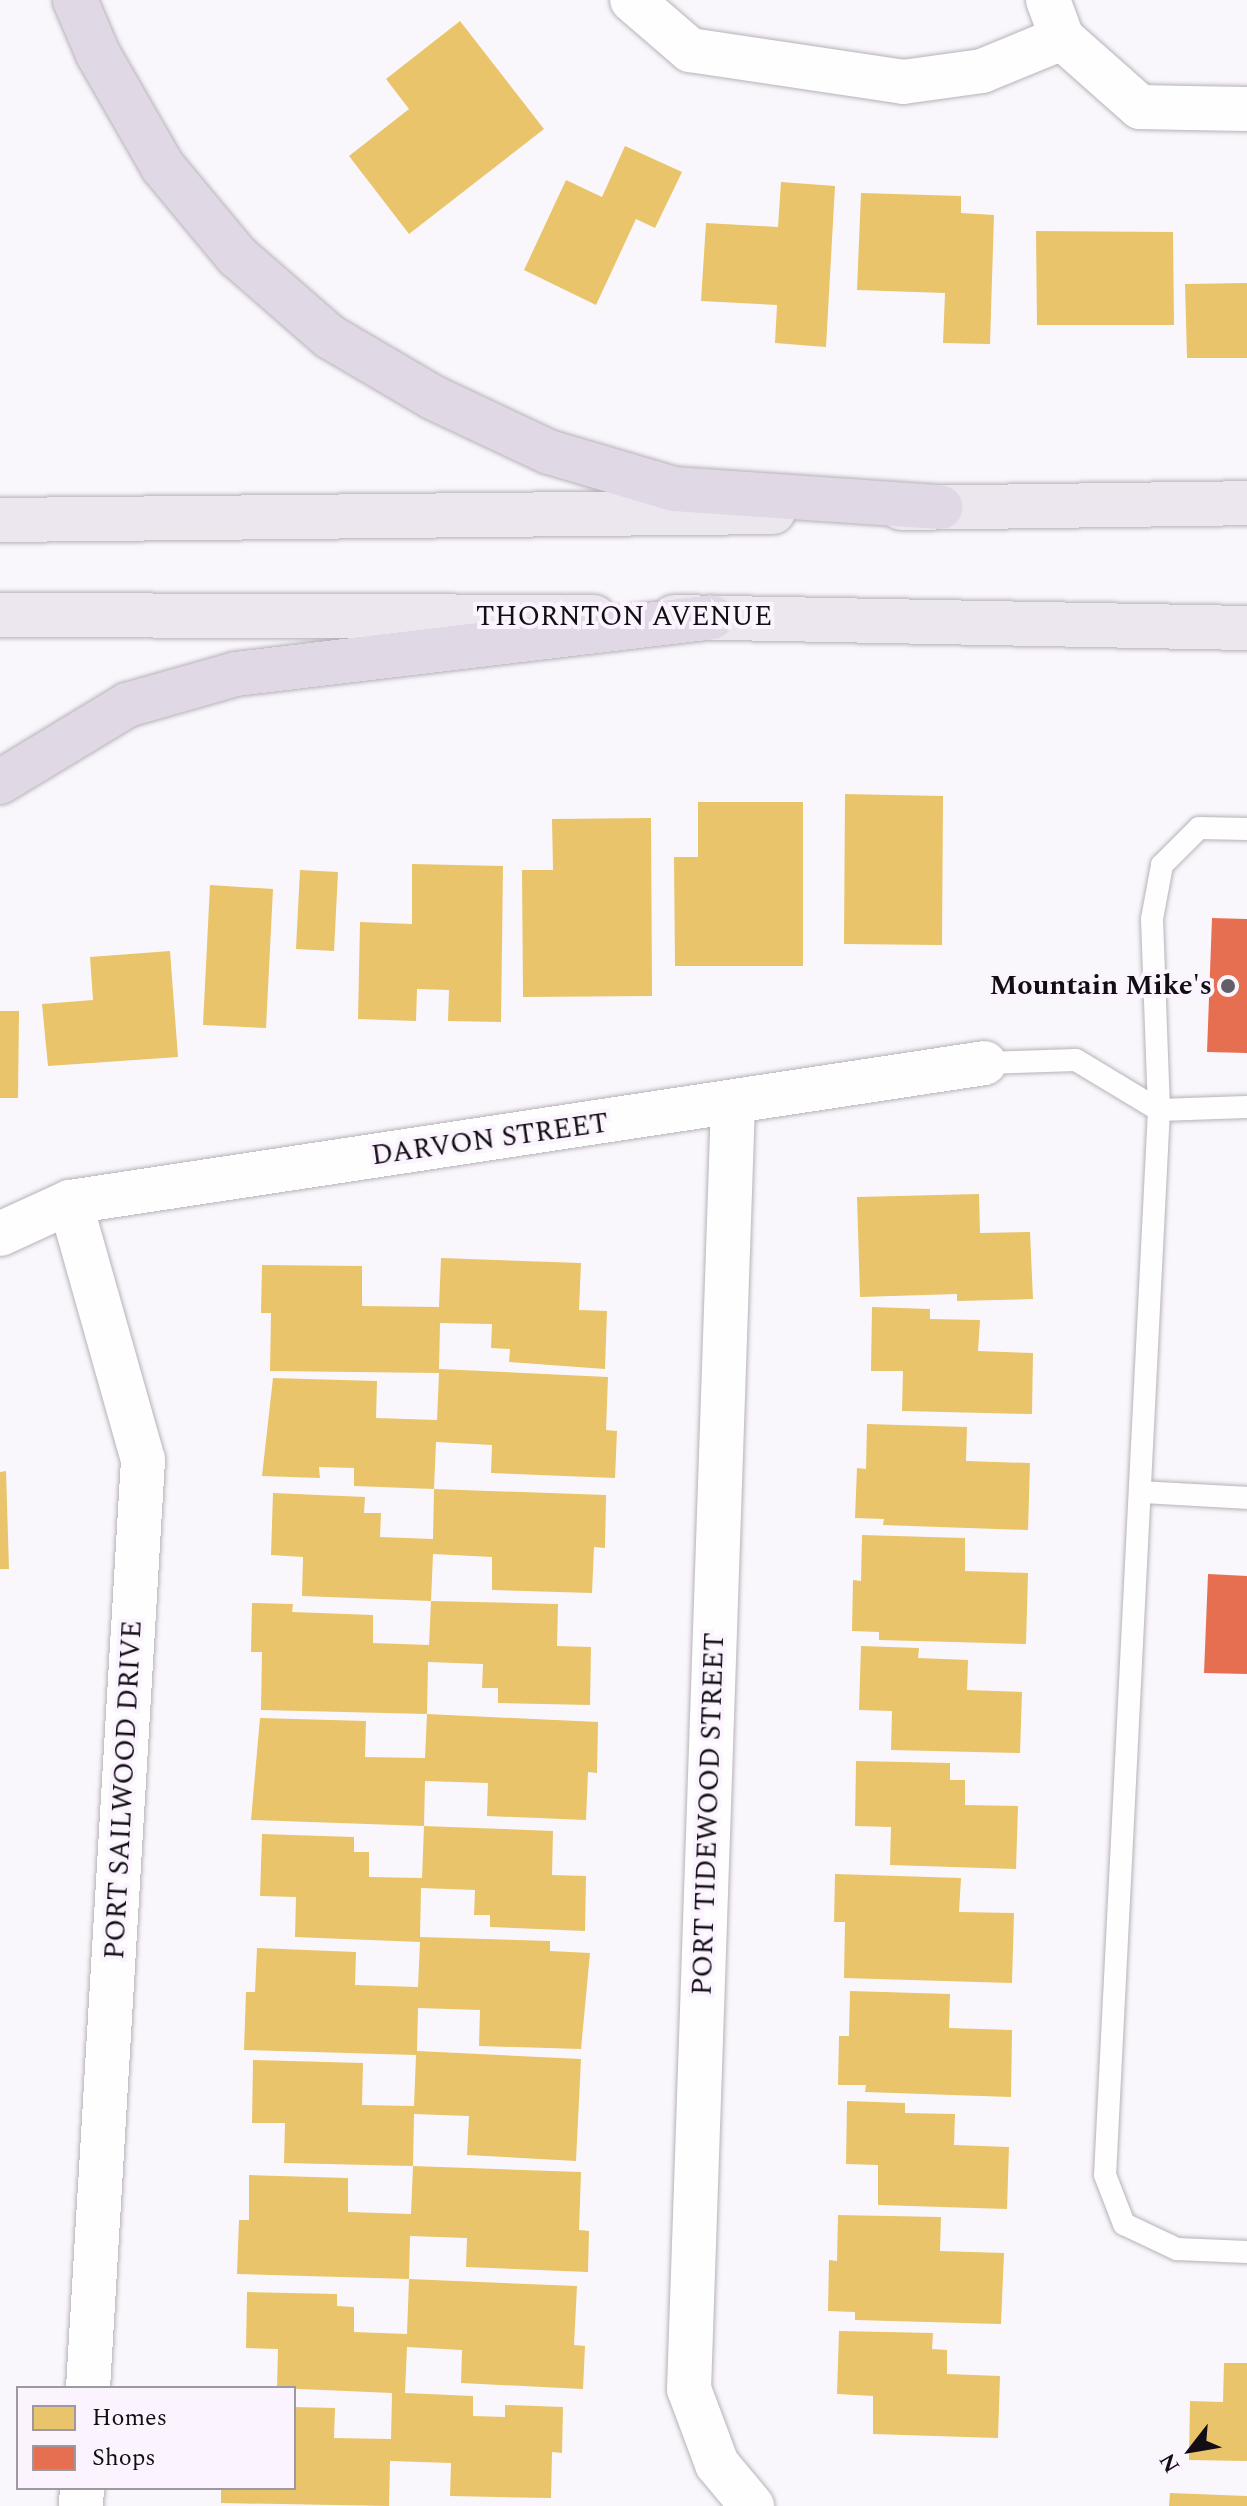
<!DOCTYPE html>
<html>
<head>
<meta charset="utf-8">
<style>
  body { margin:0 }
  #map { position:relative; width:1247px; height:2506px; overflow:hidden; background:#faf7fc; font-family:Spectral,serif }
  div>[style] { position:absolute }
  .homes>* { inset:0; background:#e9c46a }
  .shops>* { inset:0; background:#e76f51 }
  .roads { filter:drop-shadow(0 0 2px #b6b2b9) drop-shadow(0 0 2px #b6b2b9) }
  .service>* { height:22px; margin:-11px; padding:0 11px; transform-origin:11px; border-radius:11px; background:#fefeff }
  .minor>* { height:44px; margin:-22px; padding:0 22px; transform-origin:22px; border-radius:22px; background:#fefeff }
  .primary>* { height:44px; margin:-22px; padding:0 22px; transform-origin:22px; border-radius:22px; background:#ece7ee }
  .motorway>* { height:44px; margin:-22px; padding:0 22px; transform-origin:22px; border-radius:22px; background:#e0d8e4 }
  .dots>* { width:22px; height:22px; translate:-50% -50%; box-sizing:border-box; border:4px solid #fbf4ff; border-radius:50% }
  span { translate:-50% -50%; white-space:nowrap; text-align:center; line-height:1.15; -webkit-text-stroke:8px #fbf4ff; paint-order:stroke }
  .street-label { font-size:28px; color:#130d15 }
  .poi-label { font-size:28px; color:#130d15; font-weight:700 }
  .right { translate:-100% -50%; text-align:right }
  .legend { position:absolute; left:16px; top:2386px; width:280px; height:104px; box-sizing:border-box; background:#fbf4ff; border:2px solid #9e98a1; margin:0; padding:10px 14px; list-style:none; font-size:24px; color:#130d15 }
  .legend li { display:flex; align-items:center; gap:16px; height:40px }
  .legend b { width:40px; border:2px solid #9e98a1 }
  .north { position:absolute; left:1151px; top:2410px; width:80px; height:80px; -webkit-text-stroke:6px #fbf4ff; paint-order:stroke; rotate:239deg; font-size:22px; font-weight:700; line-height:32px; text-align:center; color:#130d15 }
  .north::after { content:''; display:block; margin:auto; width:28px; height:36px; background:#130d15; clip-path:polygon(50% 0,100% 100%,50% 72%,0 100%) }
</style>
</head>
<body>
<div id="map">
  <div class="homes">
    <div style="clip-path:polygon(460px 21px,544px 129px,409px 234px,349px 156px,409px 109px,386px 79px)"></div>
    <div style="clip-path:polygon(625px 146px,682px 172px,655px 228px,636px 219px,596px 305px,524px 270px,566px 180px,602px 197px)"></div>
    <div style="clip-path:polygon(781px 182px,835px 186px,826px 347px,775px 343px,777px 305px,701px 301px,706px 223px,778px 227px)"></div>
    <div style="clip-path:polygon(861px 193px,961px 196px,961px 213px,994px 215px,990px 344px,943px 343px,945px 293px,857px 290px)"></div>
    <div style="clip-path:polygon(1036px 231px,1173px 232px,1174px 325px,1037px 325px)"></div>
    <div style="clip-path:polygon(1247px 283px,1247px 358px,1187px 358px,1185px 284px)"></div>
    <div style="clip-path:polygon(845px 794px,943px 796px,942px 945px,844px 944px)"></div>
    <div style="clip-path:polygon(698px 802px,803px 802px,803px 966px,675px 966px,674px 857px,698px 857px)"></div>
    <div style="clip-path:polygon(651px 818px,652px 996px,523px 997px,522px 870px,553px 870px,552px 819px)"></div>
    <div style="clip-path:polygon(412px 864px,503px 866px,501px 1022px,448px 1021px,449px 990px,417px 989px,416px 1021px,358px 1019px,360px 922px,412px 924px)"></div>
    <div style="clip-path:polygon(300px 870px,338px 872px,334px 951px,296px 949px)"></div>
    <div style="clip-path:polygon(210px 885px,273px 889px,266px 1028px,203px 1025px)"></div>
    <div style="clip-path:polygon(170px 951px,178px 1057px,48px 1066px,42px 1004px,93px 1000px,90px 957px)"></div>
    <div style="clip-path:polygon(0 1011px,19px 1011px,18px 1098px,0 1098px)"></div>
    <div style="clip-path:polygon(979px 1194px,980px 1233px,1030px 1232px,1033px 1299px,957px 1301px,957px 1294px,860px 1297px,857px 1197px)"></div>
    <div style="clip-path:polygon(441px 1258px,581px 1263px,579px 1310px,607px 1311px,605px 1369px,509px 1362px,510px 1349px,491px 1348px,492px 1324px,440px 1323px,439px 1369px,608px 1377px,606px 1430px,617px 1431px,615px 1478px,491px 1473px,492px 1445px,436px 1442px,434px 1489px,606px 1495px,605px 1548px,594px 1547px,592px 1593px,492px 1590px,492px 1557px,433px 1554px,431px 1601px,302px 1596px,303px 1557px,271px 1555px,273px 1493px,365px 1497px,364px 1513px,381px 1513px,380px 1537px,433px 1539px,434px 1489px,354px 1486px,354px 1468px,319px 1467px,320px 1478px,262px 1476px,273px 1378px,377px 1381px,376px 1418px,437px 1420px,439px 1373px,270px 1371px,271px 1313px,261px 1313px,262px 1265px,362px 1266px,362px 1306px,439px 1307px)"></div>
    <div style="clip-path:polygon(872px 1307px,930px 1309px,930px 1319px,980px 1320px,978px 1351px,1033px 1353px,1032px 1414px,902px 1411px,903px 1371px,871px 1371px)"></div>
    <div style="clip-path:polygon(867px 1424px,967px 1427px,966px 1461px,1030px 1463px,1028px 1530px,883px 1525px,884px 1519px,855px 1518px,857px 1468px,866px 1469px)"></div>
    <div style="clip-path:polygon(6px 1471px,9px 1569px,0 1569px,0 1472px)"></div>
    <div style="clip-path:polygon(862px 1535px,965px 1538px,965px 1571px,1028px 1573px,1026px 1644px,879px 1640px,879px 1632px,852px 1631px,853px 1580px,861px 1581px)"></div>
    <div style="clip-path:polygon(431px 1601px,558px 1604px,557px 1646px,591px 1647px,590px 1705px,498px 1703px,498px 1688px,482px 1688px,483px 1664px,428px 1662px,427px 1714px,261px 1710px,262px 1652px,251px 1652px,252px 1603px,293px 1604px,292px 1612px,373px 1615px,373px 1643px,429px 1645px)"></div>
    <div style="clip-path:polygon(861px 1646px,919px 1648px,918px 1658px,968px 1660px,967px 1690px,1022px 1692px,1020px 1753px,891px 1750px,892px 1711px,859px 1710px)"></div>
    <div style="clip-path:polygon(427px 1714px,598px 1722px,597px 1773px,588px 1772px,586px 1820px,487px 1816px,488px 1783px,425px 1781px,424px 1826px,251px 1820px,260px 1718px,366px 1721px,365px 1757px,425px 1758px)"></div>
    <div style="clip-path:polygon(856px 1761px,950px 1763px,950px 1780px,965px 1780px,965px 1805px,1018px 1806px,1016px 1869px,890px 1865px,891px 1827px,855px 1826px)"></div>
    <div style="clip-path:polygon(424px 1826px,553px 1831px,552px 1875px,586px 1876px,585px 1931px,490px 1927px,490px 1915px,474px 1915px,475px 1890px,421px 1888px,420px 1937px,550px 1941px,550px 1951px,590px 1953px,581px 2049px,479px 2046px,480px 2010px,418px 2008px,417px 2051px,581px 2059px,576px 2161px,467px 2155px,469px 2116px,414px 2114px,413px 2166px,581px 2172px,579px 2230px,589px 2231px,588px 2272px,466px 2267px,467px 2238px,410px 2236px,409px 2279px,237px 2274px,239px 2220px,249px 2220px,249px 2175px,348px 2178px,348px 2212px,411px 2214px,413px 2166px,284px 2163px,285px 2123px,252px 2123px,253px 2060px,363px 2063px,362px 2105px,414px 2106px,416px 2055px,244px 2050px,246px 1992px,255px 1992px,257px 1948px,356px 1952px,355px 1985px,418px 1987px,420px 1942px,295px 1937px,296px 1897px,260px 1896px,262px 1834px,354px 1837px,354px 1852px,369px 1852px,369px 1877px,422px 1878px)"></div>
    <div style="clip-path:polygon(835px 1874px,961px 1878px,959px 1912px,1014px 1913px,1012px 1983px,844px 1978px,845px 1922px,834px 1922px)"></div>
    <div style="clip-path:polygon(850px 1991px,950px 1994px,949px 2028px,1012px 2030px,1011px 2097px,865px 2092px,866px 2085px,838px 2085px,839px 2036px,849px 2036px)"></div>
    <div style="clip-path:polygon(847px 2101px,905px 2103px,905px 2113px,955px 2114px,954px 2145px,1009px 2147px,1007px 2209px,878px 2205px,878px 2165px,846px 2164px)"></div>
    <div style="clip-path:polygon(838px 2215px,941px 2217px,940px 2251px,1004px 2253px,1001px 2324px,855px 2320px,855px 2312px,828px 2311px,829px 2260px,837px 2261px)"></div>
    <div style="clip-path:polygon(409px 2279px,577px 2286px,574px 2345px,585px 2346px,583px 2389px,461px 2383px,462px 2350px,407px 2347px,405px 2393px,473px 2396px,473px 2416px,505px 2417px,505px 2405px,563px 2407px,562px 2453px,552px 2452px,551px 2498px,450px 2496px,451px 2463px,390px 2461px,389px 2506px,221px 2503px,221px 2488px,294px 2488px,294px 2407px,335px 2408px,334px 2438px,391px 2439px,392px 2393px,277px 2388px,278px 2349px,246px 2348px,247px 2292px,337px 2294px,337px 2306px,354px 2307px,354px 2332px,407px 2334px)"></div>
    <div style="clip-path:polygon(839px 2331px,933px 2333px,932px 2349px,947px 2350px,947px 2374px,1000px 2376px,998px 2438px,873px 2434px,873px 2396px,837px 2394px)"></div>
    <div style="clip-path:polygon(1224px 2363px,1247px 2363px,1247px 2461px,1189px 2460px,1190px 2401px,1223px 2402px)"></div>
    <div style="clip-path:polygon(1170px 2493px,1247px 2496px,1247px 2506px,1169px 2506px)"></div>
  </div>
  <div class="shops">
    <div style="clip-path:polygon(1212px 918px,1247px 919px,1247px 1053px,1207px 1052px)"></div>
    <div style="clip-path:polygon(1208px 1574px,1247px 1576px,1247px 1674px,1204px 1673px)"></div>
  </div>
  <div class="roads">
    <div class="service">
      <div style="left:985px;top:1063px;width:91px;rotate:-1.9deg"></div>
      <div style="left:1076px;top:1060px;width:97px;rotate:31.1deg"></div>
      <div style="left:1247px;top:1107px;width:88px;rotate:178deg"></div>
      <div style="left:1159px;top:1110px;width:1066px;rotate:92.9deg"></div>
      <div style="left:1105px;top:2175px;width:53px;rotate:68.8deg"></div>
      <div style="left:1124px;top:2224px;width:59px;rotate:25.3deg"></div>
      <div style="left:1177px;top:2249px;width:70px;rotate:2.5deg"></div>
      <div style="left:1159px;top:1110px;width:191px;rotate:-92.1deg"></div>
      <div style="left:1152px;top:919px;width:55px;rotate:-79.5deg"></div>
      <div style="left:1162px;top:865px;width:52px;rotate:-45deg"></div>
      <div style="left:1199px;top:828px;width:48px;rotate:1.2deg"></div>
      <div style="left:1141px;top:1492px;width:106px;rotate:3.2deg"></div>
    </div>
    <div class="minor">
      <div style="left:632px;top:0;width:77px;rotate:40.8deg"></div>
      <div style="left:690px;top:50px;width:215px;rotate:8.5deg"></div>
      <div style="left:903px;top:82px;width:80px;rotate:-7.9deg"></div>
      <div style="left:982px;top:71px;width:87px;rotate:-22.4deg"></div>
      <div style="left:1048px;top:0;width:40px;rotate:69.8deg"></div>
      <div style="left:1062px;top:38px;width:104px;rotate:41.5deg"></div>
      <div style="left:1140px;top:107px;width:107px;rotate:1.1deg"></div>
      <div style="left:733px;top:1104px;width:1286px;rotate:91.96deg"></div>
      <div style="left:689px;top:2389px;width:80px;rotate:69.5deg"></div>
      <div style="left:717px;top:2464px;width:55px;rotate:50.2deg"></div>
      <div style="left:70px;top:1202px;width:268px;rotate:74.2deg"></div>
      <div style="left:143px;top:1460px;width:930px;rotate:93.39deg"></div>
      <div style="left:0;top:1234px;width:77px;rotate:-24.6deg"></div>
      <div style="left:70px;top:1202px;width:925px;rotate:-8.64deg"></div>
      <div style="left:81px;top:2506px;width:18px;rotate:-87deg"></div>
    </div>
    <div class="primary">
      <div style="left:901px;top:508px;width:346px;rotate:-0.8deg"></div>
      <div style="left:0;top:520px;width:773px;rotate:-0.59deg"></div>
      <div style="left:0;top:615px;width:594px;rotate:0.19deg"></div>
      <div style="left:674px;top:617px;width:573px;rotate:1.1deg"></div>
    </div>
    <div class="motorway">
      <div style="left:75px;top:0;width:59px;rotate:66.9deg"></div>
      <div style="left:98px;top:54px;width:130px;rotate:60.1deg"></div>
      <div style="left:163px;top:167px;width:116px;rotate:50.3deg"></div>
      <div style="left:237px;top:256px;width:123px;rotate:41.1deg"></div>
      <div style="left:330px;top:337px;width:121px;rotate:30.4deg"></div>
      <div style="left:434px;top:398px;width:127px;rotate:25.2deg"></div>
      <div style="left:549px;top:452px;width:130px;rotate:16.5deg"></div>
      <div style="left:674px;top:489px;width:267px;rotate:3.9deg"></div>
      <div style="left:0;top:782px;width:149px;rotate:-31.2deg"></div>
      <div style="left:127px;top:705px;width:113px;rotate:-15.9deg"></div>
      <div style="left:236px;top:674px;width:479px;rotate:-6.8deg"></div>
    </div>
  </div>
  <div class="dots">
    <div style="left:1228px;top:986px;background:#645f66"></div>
  </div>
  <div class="street-label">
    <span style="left:624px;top:617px">THORNTON AVENUE</span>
    <span style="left:490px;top:1140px;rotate:-8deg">DARVON STREET</span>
    <span style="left:124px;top:1790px;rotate:-87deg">PORT SAILWOOD DRIVE</span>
    <span style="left:709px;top:1814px;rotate:-88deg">PORT TIDEWOOD STREET</span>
  </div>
  <div class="poi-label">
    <span class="right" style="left:1212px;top:986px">Mountain Mike's</span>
  </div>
  <ul class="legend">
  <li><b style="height:22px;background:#e9c46a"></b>Homes</li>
  <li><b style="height:22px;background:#e76f51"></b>Shops</li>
  </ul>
  <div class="north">N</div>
</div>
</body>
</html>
